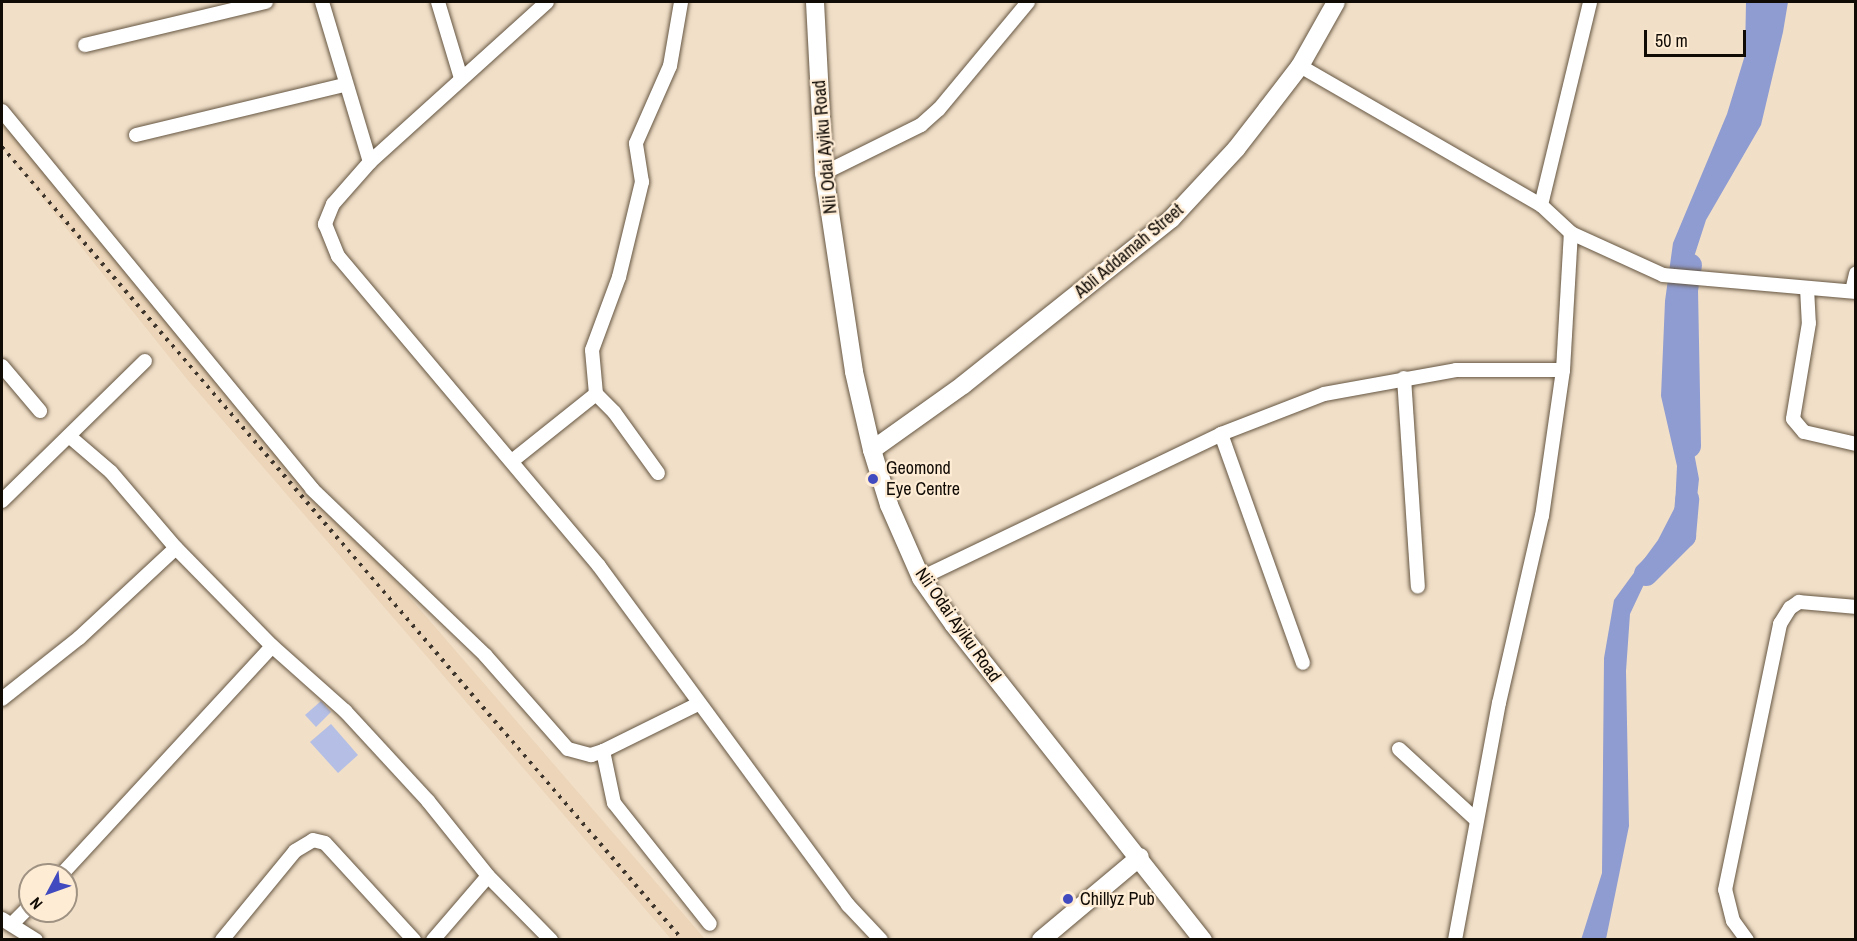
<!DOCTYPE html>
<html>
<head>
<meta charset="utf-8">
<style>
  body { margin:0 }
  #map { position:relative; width:1857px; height:941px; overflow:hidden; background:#f1dfc8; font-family:"Archivo Narrow",sans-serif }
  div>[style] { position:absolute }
  .built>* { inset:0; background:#ecd5b8 }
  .green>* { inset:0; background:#b5bfe5 }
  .water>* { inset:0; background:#8f9cd1 }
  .river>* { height:24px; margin:-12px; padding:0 12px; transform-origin:12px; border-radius:12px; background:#8f9cd1 }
  .roads { filter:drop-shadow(0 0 2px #655642) drop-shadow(0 0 2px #655642) }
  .street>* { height:14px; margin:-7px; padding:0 7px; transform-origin:7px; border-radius:7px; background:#fff }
  .secondary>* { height:18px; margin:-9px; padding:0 9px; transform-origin:9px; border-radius:9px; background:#fff }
  .rail>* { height:4px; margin-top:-2px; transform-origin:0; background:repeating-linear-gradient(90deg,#3d352c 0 3px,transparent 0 9px) }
  .dots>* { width:16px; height:16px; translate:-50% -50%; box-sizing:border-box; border:3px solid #feecd5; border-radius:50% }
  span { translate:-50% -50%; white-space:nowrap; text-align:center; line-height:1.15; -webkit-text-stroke:4.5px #feecd5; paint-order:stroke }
  .street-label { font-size:18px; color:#110b05 }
  .poi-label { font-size:18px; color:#110b05 }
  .left { translate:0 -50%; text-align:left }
  .frame { position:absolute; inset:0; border:3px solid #110b05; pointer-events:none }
  .north { position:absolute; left:18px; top:863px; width:60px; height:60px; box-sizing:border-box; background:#feecd5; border:2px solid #9f9282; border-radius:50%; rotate:229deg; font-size:16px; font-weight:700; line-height:24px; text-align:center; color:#110b05 }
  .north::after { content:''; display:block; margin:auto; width:21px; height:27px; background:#414bbf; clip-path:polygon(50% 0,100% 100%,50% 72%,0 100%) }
  .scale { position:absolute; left:1644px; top:30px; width:102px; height:27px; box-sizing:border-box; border:3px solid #110b05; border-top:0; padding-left:8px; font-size:18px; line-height:21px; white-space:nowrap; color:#110b05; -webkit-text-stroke:4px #feecd5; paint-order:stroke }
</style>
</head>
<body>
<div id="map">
  <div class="built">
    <div style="clip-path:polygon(2px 107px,212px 369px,705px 939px,671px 939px,186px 378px,2px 148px)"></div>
  </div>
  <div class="green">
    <div style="clip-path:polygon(321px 701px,331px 712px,316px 727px,305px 715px)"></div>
    <div style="clip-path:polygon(331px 724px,358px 755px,338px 773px,310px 742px)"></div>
  </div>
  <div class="water">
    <div style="clip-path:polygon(1746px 2px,1788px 2px,1783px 32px,1761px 125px,1706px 220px,1694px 257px,1683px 311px,1679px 374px,1699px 479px,1695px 516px,1646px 580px,1630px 614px,1626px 671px,1629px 826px,1606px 939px,1581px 940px,1602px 873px,1604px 658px,1614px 600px,1658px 540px,1675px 507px,1677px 466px,1661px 396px,1665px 301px,1673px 243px,1727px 114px,1745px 55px)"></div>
  </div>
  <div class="river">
    <div style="left:1689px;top:446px;width:156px;rotate:-91.1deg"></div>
    <div style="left:1686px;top:290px;width:25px;rotate:-81deg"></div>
    <div style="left:1646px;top:574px;width:54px;rotate:-45deg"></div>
    <div style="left:1684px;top:536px;width:37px;rotate:-85deg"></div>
  </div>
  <div class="roads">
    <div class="street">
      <div style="left:322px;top:2px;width:167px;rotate:73.3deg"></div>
      <div style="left:438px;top:2px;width:79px;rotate:73.2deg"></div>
      <div style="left:547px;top:2px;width:239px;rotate:137.9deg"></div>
      <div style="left:370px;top:162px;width:56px;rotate:131.4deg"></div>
      <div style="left:333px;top:204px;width:22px;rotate:112deg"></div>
      <div style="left:325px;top:224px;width:35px;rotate:68deg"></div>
      <div style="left:338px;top:256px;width:405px;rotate:49.9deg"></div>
      <div style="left:599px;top:566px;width:421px;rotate:53.7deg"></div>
      <div style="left:848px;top:905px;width:48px;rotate:46.7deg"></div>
      <div style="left:85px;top:45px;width:186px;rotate:-13.4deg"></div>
      <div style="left:1300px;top:66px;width:278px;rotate:30deg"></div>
      <div style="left:1541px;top:205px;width:41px;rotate:43deg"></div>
      <div style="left:1571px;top:233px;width:101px;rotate:24.5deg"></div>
      <div style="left:1663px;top:275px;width:194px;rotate:5deg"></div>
      <div style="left:2px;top:111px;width:489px;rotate:50.6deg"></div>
      <div style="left:312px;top:489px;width:240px;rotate:43.8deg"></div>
      <div style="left:485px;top:655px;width:125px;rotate:48.6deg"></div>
      <div style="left:568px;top:749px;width:24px;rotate:15deg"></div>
      <div style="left:591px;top:755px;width:13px;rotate:-18deg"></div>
      <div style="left:603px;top:751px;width:106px;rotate:-26.3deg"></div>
      <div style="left:136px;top:135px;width:215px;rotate:-13.5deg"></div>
      <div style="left:824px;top:173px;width:108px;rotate:-26.3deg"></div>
      <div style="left:921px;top:125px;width:24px;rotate:-42deg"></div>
      <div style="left:939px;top:109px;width:139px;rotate:-50.2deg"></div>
      <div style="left:1541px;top:205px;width:209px;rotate:-76.4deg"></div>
      <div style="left:1807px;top:288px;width:35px;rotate:87deg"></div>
      <div style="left:1809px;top:323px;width:97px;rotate:99.5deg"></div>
      <div style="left:1793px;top:419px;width:17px;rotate:50deg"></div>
      <div style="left:1804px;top:432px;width:53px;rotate:13deg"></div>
      <div style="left:1852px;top:291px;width:18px;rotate:-77deg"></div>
      <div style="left:2px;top:366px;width:59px;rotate:49.8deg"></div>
      <div style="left:1404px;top:378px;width:209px;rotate:86.2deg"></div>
      <div style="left:1221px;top:434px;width:243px;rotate:70.3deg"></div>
      <div style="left:69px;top:436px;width:55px;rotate:40.6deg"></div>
      <div style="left:111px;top:472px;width:100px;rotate:49.5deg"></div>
      <div style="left:176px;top:548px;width:137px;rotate:45.6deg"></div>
      <div style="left:272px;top:646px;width:98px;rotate:41.7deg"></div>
      <div style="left:345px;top:711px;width:122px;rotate:47.3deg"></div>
      <div style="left:428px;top:801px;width:96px;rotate:51.3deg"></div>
      <div style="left:488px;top:876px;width:90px;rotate:45.5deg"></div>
      <div style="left:512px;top:461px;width:107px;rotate:-38.6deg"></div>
      <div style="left:658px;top:473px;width:75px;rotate:-125.8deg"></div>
      <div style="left:614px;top:412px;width:25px;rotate:-135deg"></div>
      <div style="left:596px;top:394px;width:44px;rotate:-95.2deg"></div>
      <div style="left:592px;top:350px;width:78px;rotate:-69.7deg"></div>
      <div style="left:619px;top:277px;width:98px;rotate:-76.4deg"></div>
      <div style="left:642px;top:182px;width:39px;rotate:-99deg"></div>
      <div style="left:636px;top:143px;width:84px;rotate:-66.2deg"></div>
      <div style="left:670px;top:66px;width:65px;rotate:-80.2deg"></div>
      <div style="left:2px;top:501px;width:200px;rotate:-44.4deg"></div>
      <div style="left:921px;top:578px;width:333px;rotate:-25.6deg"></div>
      <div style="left:1221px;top:434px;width:110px;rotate:-21.2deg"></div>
      <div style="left:1324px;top:394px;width:134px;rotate:-10.3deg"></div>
      <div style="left:1456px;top:370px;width:107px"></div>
      <div style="left:2px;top:699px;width:98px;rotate:-38.4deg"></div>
      <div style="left:79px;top:638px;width:132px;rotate:-42.9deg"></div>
      <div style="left:1399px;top:749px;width:103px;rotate:42.6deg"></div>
      <div style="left:603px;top:751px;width:53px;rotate:78.1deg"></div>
      <div style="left:614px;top:803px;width:154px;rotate:51.6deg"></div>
      <div style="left:61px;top:875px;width:311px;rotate:-47.3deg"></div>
      <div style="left:2px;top:919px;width:40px;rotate:32deg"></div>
      <div style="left:12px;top:924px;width:25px;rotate:-45deg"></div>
      <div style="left:222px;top:940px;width:115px;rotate:-50.6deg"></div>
      <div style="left:295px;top:851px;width:21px;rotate:-31deg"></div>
      <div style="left:313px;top:840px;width:12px;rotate:14deg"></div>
      <div style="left:325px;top:843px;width:132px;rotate:47.5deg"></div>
      <div style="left:433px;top:940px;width:84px;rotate:-49.3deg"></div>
      <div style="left:1455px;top:940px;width:241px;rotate:-79.5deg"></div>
      <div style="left:1499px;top:703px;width:192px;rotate:-77.1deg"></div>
      <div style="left:1542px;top:516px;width:148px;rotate:-81.8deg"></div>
      <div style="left:1563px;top:370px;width:137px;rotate:-86.7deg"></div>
      <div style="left:1747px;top:940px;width:24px;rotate:-126deg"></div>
      <div style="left:1733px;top:921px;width:32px;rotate:-104deg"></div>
      <div style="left:1725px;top:890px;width:272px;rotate:-78.3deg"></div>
      <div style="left:1780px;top:624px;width:19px;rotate:-58deg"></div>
      <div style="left:1790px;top:608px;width:11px;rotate:-34deg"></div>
      <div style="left:1799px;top:602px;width:57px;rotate:5deg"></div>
    </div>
    <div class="secondary">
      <div style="left:815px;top:2px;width:171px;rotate:87deg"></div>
      <div style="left:824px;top:173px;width:201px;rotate:81.4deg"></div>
      <div style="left:854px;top:372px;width:80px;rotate:77deg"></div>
      <div style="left:872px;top:450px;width:58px;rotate:72.8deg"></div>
      <div style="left:889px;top:505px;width:80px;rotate:66.3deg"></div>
      <div style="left:921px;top:578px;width:57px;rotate:54.9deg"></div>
      <div style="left:954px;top:625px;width:402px;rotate:51.7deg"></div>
      <div style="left:872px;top:450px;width:112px;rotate:-35.5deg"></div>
      <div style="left:963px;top:385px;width:266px;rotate:-38.6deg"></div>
      <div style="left:1171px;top:219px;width:96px;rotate:-47.1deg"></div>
      <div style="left:1236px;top:149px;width:51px;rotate:-52.2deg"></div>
      <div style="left:1267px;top:109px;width:54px;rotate:-52.5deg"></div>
      <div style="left:1300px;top:66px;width:73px;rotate:-60.6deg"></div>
      <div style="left:1041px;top:940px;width:129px;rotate:-40deg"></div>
    </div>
  </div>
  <div class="rail">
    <div style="left:2px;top:147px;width:1045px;rotate:49.35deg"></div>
  </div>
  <div class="dots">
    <div style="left:873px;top:479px;background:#414bbf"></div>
    <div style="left:1068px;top:899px;background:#414bbf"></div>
  </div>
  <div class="street-label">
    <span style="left:825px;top:147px;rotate:-95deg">Nii Odai Ayiku Road</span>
    <span style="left:1129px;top:251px;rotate:-40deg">Abli Addamah Street</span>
    <span style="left:958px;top:625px;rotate:55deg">Nii Odai Ayiku Road</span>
  </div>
  <div class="poi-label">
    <span class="left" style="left:886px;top:479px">Geomond<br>Eye Centre</span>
    <span class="left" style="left:1080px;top:899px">Chillyz Pub</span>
  </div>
  <div class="frame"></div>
  <div class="north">N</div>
  <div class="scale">50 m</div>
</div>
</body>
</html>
